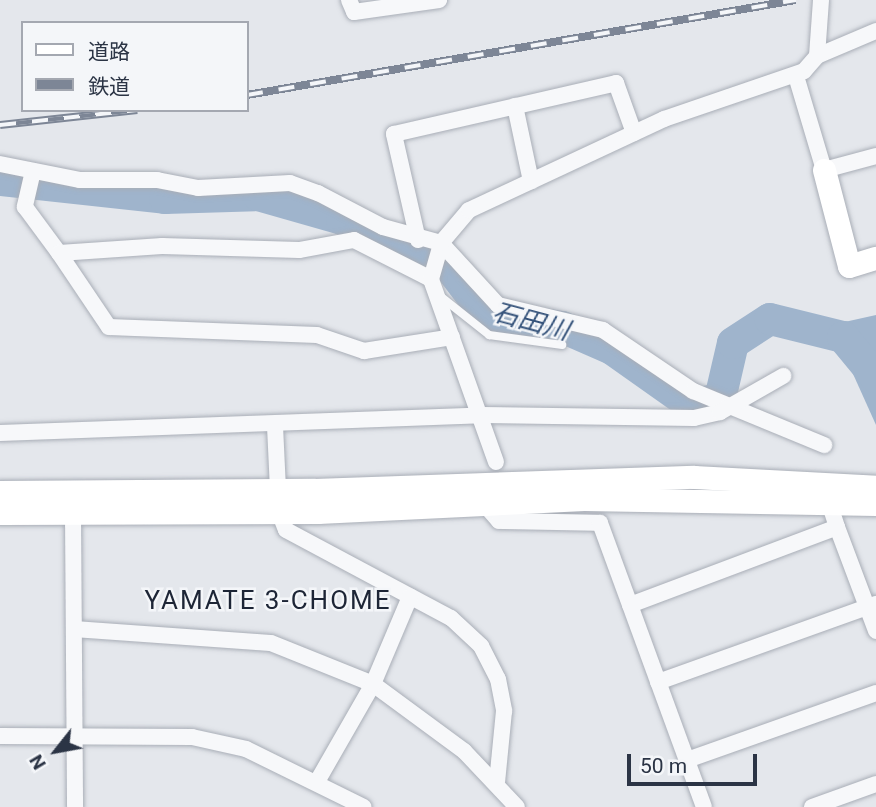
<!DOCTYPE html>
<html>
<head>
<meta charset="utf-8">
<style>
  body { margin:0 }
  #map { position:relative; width:876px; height:807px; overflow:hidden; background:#e4e7ec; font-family:Roboto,"Noto Sans JP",sans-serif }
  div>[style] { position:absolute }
  .water>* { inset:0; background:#9fb4cc }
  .river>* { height:32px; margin:-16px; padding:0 16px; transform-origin:16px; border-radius:16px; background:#9fb4cc }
  .roads { filter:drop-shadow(0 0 2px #a9aeb7) drop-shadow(0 0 2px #a9aeb7) }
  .lane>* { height:8px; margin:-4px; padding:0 4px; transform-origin:4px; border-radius:4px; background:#f7f8fa }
  .street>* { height:16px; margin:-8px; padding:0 8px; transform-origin:8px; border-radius:8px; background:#f7f8fa }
  .secondary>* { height:23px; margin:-11.5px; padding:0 11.5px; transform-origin:11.5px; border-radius:11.5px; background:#fff }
  .rail>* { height:8px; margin-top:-4px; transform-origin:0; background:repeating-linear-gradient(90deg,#f4f6f9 0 16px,#7d8696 0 32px); box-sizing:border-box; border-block:2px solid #7d8696 }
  span { translate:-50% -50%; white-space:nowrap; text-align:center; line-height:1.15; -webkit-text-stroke:5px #f4f6f9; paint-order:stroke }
  .water-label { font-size:26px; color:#34527a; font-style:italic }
  .neighbourhood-label { font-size:26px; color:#1d2536; letter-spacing:2px }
  .legend { position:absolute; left:21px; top:21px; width:228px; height:91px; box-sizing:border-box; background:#f4f6f9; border:2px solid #a4a8b1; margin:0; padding:9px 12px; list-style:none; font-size:21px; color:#2b3445 }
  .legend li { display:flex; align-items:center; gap:14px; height:35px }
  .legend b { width:35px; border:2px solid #a4a8b1 }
  .north { position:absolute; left:21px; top:716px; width:70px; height:70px; -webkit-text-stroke:5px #f4f6f9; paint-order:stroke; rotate:239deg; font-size:19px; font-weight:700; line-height:28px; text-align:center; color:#2b3445 }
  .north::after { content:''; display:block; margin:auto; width:24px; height:32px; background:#2b3445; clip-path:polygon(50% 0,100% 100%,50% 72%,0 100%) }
  .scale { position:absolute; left:627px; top:754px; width:130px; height:32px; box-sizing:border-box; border:4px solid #2b3445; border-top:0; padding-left:9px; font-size:21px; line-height:24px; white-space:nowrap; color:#2b3445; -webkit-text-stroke:5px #f4f6f9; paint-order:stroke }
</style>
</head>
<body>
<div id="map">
  <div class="water">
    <div style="clip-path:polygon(876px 315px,876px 425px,831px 325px)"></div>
  </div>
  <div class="river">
    <div style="left:0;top:180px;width:166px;rotate:6.2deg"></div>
    <div style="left:165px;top:198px;width:93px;rotate:-1.8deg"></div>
    <div style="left:258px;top:195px;width:87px;rotate:15.9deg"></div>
    <div style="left:342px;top:219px;width:120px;rotate:24.6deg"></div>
    <div style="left:451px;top:269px;width:58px;rotate:52.7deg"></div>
    <div style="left:486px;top:315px;width:77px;rotate:9deg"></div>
    <div style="left:562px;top:327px;width:55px;rotate:23.7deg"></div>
    <div style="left:612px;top:349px;width:97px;rotate:35.3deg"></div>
    <div style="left:691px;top:405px;width:30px;rotate:-12deg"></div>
    <div style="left:720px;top:399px;width:57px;rotate:-76.9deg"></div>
    <div style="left:733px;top:343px;width:44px;rotate:-33deg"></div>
    <div style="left:770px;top:319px;width:75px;rotate:13.9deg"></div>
    <div style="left:843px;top:337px;width:52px;rotate:50.5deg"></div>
  </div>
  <div class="roads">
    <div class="lane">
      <div style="left:440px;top:296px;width:63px;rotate:38.5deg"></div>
      <div style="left:489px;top:335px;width:74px;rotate:7.8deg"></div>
    </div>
    <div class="street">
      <div style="left:349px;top:0;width:13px;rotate:67deg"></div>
      <div style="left:354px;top:12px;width:86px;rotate:-8deg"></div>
      <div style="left:817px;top:56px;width:64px;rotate:-23deg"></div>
      <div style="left:796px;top:76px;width:98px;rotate:73.4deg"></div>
      <div style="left:824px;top:170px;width:54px;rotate:-15.1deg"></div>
      <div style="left:515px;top:106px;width:77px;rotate:78deg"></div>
      <div style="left:0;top:164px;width:82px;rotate:11.3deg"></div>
      <div style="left:80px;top:180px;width:77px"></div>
      <div style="left:157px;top:180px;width:42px;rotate:11deg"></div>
      <div style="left:198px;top:188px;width:92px;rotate:-3.1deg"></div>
      <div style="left:290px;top:183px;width:30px;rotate:20deg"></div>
      <div style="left:318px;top:193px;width:73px;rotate:27.6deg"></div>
      <div style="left:383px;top:227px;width:60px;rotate:15.4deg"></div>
      <div style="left:441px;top:243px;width:84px;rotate:47.4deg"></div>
      <div style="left:498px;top:305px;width:108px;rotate:13.4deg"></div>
      <div style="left:603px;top:330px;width:109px;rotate:34.1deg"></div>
      <div style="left:693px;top:391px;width:142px;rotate:22.4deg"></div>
      <div style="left:33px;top:171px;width:37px;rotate:103deg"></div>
      <div style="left:25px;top:207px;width:57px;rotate:53.5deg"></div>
      <div style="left:418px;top:240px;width:109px;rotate:-102.8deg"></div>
      <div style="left:394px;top:134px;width:228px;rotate:-12.9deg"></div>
      <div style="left:616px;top:83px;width:53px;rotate:70.2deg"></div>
      <div style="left:431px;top:279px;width:86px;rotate:-153.1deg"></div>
      <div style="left:354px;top:240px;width:56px;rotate:169.7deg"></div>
      <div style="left:299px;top:250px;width:137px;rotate:-178.3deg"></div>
      <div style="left:162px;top:246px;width:103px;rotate:176.1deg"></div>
      <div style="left:59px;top:253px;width:89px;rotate:56deg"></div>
      <div style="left:109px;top:327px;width:208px;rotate:2.2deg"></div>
      <div style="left:317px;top:335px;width:50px;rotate:18.8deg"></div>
      <div style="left:364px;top:351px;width:89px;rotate:-9deg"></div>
      <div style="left:275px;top:426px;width:86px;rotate:87.3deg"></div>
      <div style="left:279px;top:512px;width:19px;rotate:69deg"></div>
      <div style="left:286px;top:530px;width:187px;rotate:28.1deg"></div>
      <div style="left:451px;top:618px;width:41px;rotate:43deg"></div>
      <div style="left:481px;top:646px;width:37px;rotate:63deg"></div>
      <div style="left:498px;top:679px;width:33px;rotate:79deg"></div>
      <div style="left:504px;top:711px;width:71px;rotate:95.6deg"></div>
      <div style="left:0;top:433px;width:481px;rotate:-2.1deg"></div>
      <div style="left:481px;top:415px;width:213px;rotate:0.8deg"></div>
      <div style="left:694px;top:418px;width:27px;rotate:-13deg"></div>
      <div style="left:720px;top:412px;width:73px;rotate:-29.7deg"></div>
      <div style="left:496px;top:462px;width:194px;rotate:-109.6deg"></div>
      <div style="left:431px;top:279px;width:37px;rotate:-74deg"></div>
      <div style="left:441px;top:243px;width:43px;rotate:-49.7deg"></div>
      <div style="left:469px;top:210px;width:215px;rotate:-25deg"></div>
      <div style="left:664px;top:119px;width:148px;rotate:-18.9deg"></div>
      <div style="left:804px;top:71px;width:20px;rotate:-49deg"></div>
      <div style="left:817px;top:56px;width:56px;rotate:-85.9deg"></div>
      <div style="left:485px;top:505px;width:21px;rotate:49deg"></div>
      <div style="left:499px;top:521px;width:101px;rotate:1.1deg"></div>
      <div style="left:600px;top:523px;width:302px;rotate:69.9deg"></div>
      <div style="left:73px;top:514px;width:293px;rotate:89.6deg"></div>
      <div style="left:837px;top:527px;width:111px;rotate:69.4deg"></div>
      <div style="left:630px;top:605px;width:221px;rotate:-20.6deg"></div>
      <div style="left:837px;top:527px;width:25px;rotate:-108deg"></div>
      <div style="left:74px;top:629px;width:197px;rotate:4.1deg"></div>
      <div style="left:271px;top:643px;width:110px;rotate:21.9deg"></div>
      <div style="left:373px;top:684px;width:113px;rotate:36.4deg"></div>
      <div style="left:464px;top:751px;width:77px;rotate:46.6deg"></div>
      <div style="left:658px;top:682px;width:232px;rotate:-19.7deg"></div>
      <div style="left:0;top:736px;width:192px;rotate:0.3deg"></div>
      <div style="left:192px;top:737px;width:55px;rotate:12.5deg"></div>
      <div style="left:246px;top:749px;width:131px;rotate:26.2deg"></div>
      <div style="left:687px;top:760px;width:201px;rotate:-19.5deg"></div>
      <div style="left:318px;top:780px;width:111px;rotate:-60.2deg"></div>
      <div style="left:373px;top:684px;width:95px;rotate:-67deg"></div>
      <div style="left:812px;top:807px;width:68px;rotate:-19.8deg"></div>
    </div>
    <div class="secondary">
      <div style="left:824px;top:170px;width:99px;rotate:75.4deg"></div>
      <div style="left:849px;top:266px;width:28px;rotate:-17deg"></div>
      <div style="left:0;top:492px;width:314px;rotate:-0.4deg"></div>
      <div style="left:314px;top:490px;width:380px;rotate:-2deg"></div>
      <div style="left:694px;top:477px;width:182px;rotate:3.1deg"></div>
      <div style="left:0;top:513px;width:318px;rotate:-0.2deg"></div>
      <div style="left:318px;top:512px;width:266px;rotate:-2.8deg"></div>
      <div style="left:584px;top:499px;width:292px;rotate:1deg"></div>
    </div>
  </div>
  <div class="rail">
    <div style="left:247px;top:95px;width:557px;rotate:-9.82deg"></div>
    <div style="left:0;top:125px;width:138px;rotate:-6.2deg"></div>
  </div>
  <div class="water-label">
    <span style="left:531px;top:322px;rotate:15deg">石田川</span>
  </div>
  <div class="neighbourhood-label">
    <span style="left:268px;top:601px">YAMATE 3-CHOME</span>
  </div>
  <ul class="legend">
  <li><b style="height:9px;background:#fff"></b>道路</li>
  <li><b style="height:9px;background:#7d8696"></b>鉄道</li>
  </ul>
  <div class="north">N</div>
  <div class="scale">50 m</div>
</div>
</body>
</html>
